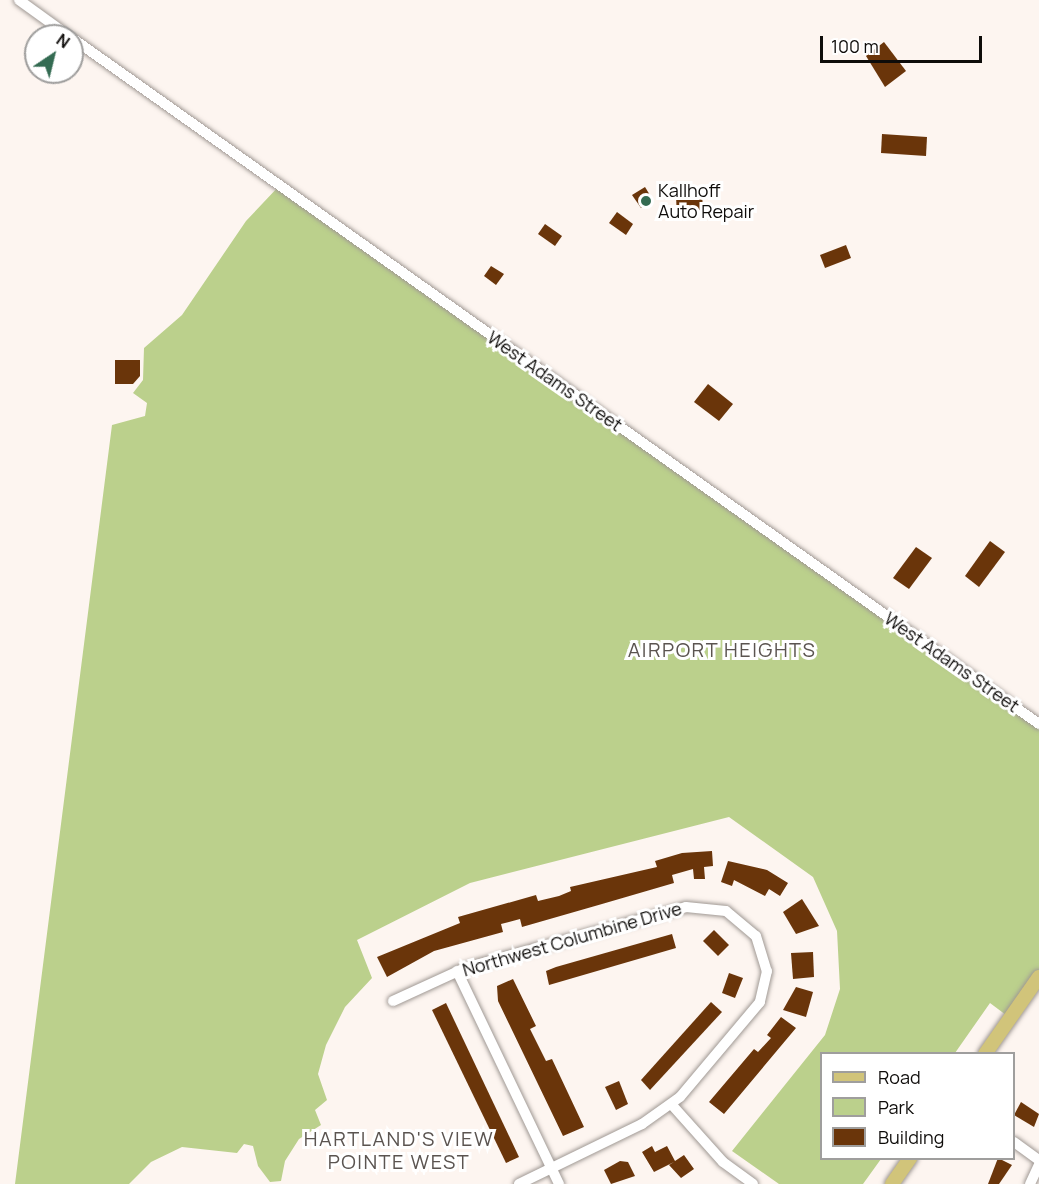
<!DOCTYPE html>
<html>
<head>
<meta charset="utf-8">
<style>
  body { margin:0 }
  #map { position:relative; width:1039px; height:1184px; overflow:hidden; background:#fdf5f0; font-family:Manrope,sans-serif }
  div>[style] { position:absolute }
  .green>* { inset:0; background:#bbd08c }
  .building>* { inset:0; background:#6a350a }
  .roads { filter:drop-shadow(0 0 2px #a09994) drop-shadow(0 0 2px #a09994) }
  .minor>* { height:10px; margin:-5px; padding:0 5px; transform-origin:5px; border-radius:5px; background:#fff }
  .major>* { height:14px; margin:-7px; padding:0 7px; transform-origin:7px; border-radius:7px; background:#d1c47a }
  .dots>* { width:16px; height:16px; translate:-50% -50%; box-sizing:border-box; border:3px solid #fff; border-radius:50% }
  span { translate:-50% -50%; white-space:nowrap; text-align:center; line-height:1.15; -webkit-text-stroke:6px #fff; paint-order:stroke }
  .poi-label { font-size:18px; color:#0e0c0a }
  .left { translate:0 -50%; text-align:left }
  .street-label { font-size:18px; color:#0e0c0a }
  .neighbourhood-label { font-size:20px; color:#5b5450; letter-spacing:1.5px }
  .legend { position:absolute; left:820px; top:1052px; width:195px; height:108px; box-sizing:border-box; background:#fff; border:2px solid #9f9e9d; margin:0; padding:8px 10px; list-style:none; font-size:18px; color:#0e0c0a }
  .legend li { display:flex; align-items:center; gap:12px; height:30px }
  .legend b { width:30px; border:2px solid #9f9e9d }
  .north { position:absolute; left:24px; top:24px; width:60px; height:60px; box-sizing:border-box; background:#fff; border:2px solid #9f9e9d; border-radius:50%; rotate:35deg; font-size:16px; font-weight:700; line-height:24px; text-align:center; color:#0e0c0a }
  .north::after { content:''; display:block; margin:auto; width:21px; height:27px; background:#346b52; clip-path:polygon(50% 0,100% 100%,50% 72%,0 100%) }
  .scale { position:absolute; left:820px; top:36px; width:162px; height:27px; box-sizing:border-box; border:3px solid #0e0c0a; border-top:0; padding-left:8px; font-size:18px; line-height:21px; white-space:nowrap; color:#0e0c0a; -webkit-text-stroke:4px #fff; paint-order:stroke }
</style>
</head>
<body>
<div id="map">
  <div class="green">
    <div style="clip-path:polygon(280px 185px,1039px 724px,1039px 977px,1010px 1018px,990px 1003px,955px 1053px,822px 1054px,822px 1158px,881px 1159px,863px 1184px,779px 1184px,732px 1151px,825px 1035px,840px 989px,837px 931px,813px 877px,729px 817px,470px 883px,357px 940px,372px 978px,345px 1007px,326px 1045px,318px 1074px,327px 1100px,315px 1110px,321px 1125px,299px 1139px,285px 1161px,281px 1181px,270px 1182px,258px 1166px,253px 1146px,244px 1144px,237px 1153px,182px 1147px,151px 1162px,129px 1184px,15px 1184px,112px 425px,145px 416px,147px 403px,133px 393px,143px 380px,144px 348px,182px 315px,246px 221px)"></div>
  </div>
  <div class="building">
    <div style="clip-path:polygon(884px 42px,906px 71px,885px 87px,866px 56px)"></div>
    <div style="clip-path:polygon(882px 134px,927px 137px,926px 156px,881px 153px)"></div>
    <div style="clip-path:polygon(645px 187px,653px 200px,641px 208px,632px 195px)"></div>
    <div style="clip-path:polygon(702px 193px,703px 210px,687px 211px,688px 219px,677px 220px,676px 195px)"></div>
    <div style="clip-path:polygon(617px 212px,633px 224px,626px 235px,609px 223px)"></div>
    <div style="clip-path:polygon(545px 224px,562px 236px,555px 246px,538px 234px)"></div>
    <div style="clip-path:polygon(846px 245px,851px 258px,825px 268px,820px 255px)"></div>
    <div style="clip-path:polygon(491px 266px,504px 274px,496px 285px,484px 276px)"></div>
    <div style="clip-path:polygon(115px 360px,140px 360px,140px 376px,133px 384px,115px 384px)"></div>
    <div style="clip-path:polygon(708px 384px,733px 404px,719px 421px,694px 402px)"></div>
    <div style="clip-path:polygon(990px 541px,1005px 552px,979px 587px,965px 576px)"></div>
    <div style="clip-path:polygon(916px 547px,932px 558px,909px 589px,893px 578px)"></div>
    <div style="clip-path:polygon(712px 851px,713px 866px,704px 867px,705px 879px,694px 879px,693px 869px,672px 875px,674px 883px,602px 904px,522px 927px,520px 919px,501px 924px,503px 932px,434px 951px,387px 977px,377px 957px,460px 923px,458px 917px,536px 895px,538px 901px,559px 896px,571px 891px,570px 887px,657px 867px,655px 861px,682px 853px)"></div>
    <div style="clip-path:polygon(728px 861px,767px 870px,788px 883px,780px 896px,769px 889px,765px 896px,734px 880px,732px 886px,721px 882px)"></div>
    <div style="clip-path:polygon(802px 899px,819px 926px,796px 934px,783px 912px)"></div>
    <div style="clip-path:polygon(714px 930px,729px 945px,718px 956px,703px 941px)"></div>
    <div style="clip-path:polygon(672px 934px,676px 948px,549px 985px,546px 971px,556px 967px)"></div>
    <div style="clip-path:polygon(813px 952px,814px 977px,793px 979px,791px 953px)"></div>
    <div style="clip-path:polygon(729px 973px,743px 978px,735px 998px,722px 993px)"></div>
    <div style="clip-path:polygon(513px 979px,536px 1026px,530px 1029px,546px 1061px,552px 1059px,584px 1127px,563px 1136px,498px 1001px,497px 986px)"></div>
    <div style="clip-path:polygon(796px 987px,813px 992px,806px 1017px,783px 1010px)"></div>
    <div style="clip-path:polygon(711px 1002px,722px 1012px,650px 1090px,641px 1080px)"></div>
    <div style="clip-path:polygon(446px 1003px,519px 1157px,506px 1163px,432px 1010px)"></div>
    <div style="clip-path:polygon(781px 1017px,796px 1028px,724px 1114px,709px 1102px,754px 1049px,758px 1052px,771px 1038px,767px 1035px)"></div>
    <div style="clip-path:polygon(619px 1081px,628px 1104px,616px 1110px,605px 1087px)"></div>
    <div style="clip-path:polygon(1021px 1102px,1039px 1114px,1034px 1127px,1014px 1115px)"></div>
    <div style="clip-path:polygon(652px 1146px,655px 1152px,667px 1146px,675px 1161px,684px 1155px,694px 1169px,681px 1178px,669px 1165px,674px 1162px,654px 1172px,642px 1152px)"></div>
    <div style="clip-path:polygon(998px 1158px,1012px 1165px,999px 1184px,988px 1184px)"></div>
    <div style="clip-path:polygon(620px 1161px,628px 1162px,635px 1176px,611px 1184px,604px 1170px)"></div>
  </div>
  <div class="roads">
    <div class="minor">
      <div style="left:19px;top:0;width:62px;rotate:35.8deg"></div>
      <div style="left:72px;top:38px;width:1186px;rotate:35.35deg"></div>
      <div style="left:457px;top:971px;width:236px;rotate:64.4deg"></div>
      <div style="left:393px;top:1001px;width:79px;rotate:-24.6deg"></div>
      <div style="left:465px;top:968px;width:229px;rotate:-15.4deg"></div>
      <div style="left:686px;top:907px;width:40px;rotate:5.7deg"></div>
      <div style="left:726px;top:911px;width:39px;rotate:40deg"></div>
      <div style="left:756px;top:936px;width:37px;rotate:73deg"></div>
      <div style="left:767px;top:971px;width:32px;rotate:103deg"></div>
      <div style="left:760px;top:1002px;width:124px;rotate:130.1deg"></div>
      <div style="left:680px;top:1097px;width:47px;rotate:144.6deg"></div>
      <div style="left:642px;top:1124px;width:137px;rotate:154deg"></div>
      <div style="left:672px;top:1105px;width:76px;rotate:48.2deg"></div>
      <div style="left:723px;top:1162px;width:37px;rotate:36deg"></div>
      <div style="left:1014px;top:1142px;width:31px;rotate:36deg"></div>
      <div style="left:1030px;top:1184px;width:21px;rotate:-65deg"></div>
    </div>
    <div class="major">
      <div style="left:985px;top:1054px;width:94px;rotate:-55deg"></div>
      <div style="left:892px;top:1184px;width:32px;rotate:-55deg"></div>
    </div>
  </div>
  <div class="dots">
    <div style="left:646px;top:201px;background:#346b52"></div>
  </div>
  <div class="poi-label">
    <span class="left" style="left:658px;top:201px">Kallhoff<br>Auto Repair</span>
  </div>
  <div class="street-label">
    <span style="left:555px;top:381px;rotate:35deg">West Adams Street</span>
    <span style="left:952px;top:662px;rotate:35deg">West Adams Street</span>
    <span style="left:572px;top:939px;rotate:-16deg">Northwest Columbine Drive</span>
  </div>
  <div class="neighbourhood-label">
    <span style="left:722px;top:649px">AIRPORT HEIGHTS</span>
    <span style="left:399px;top:1150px">HARTLAND'S VIEW<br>POINTE WEST</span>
  </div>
  <ul class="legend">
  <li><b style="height:8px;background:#d1c47a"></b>Road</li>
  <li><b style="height:16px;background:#bbd08c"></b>Park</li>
  <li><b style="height:16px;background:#6a350a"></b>Building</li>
  </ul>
  <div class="north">N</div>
  <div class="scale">100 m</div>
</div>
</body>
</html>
